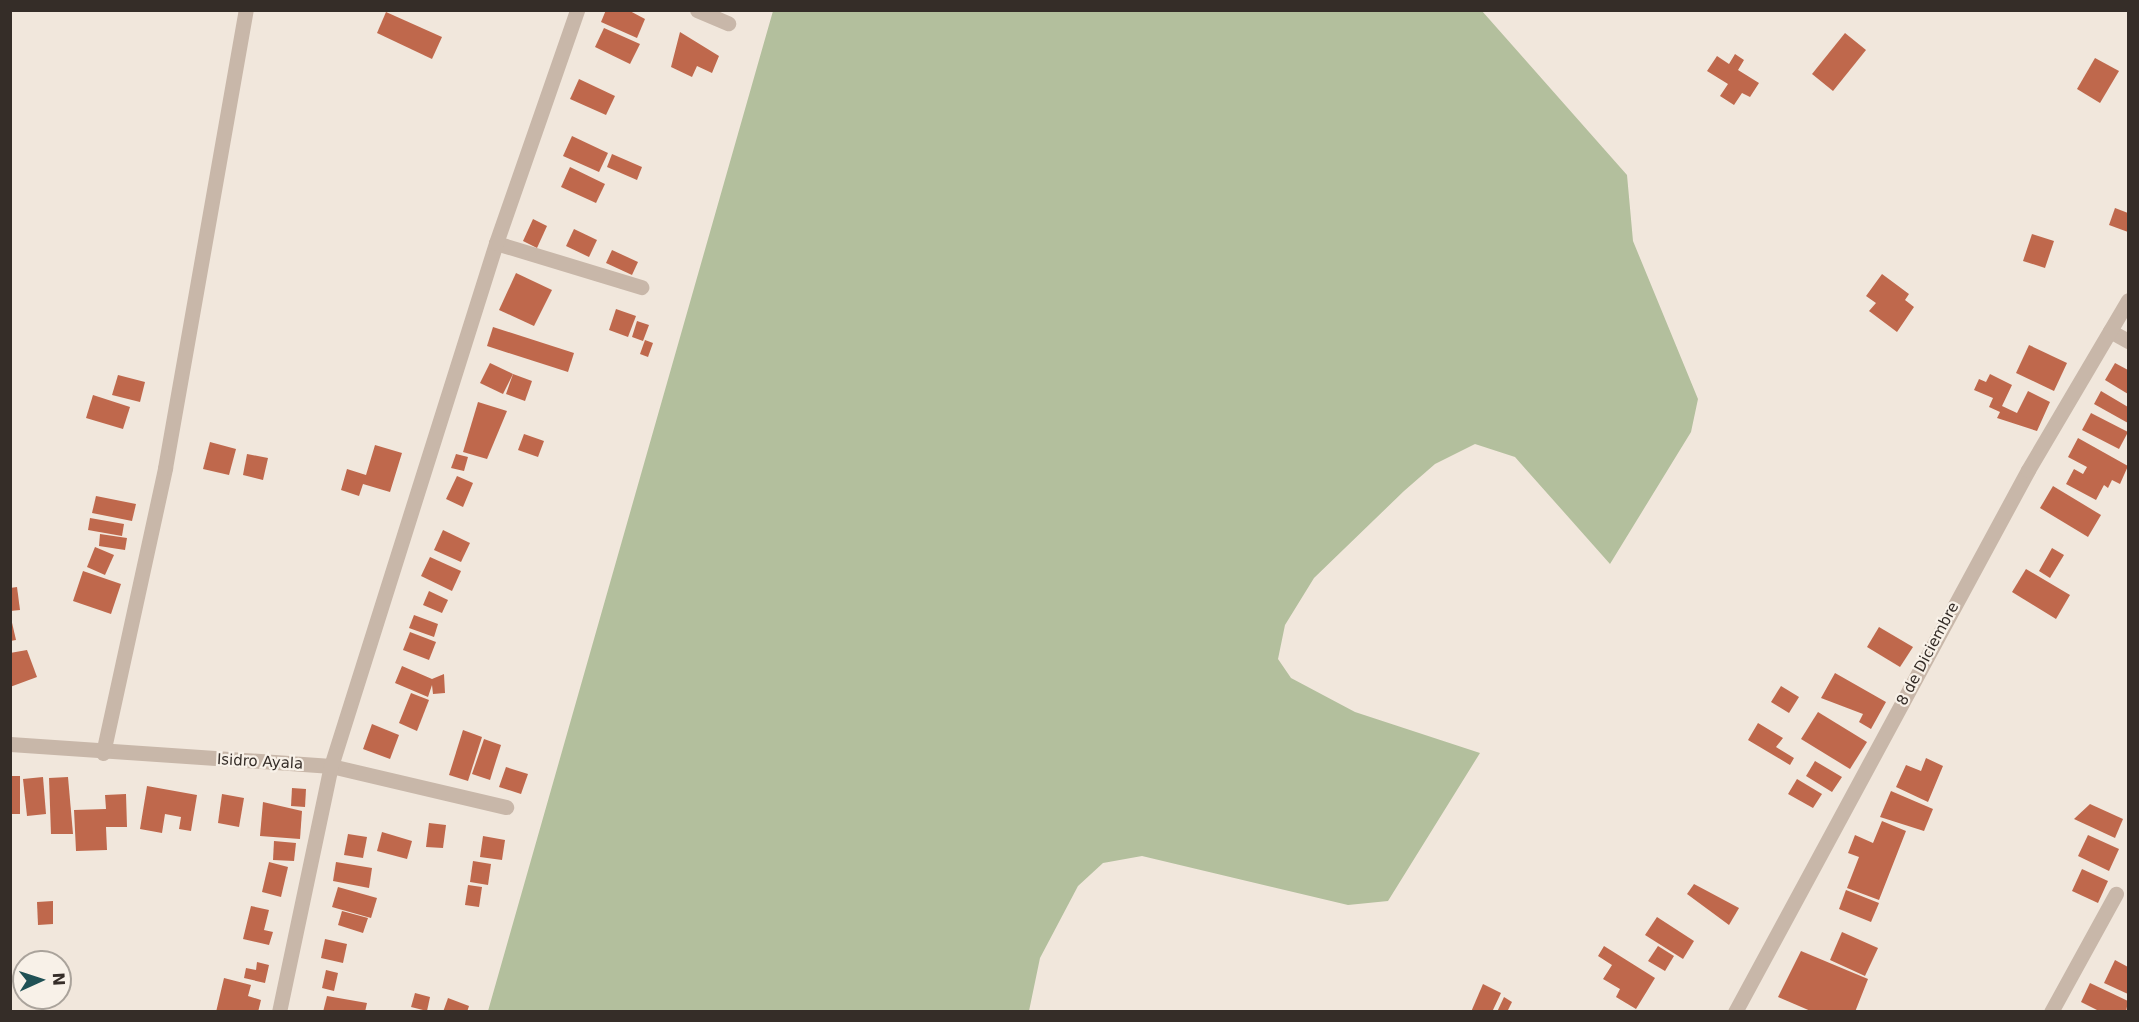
<!DOCTYPE html>
<html>
<head>
<meta charset="utf-8">
<style>
  body { margin:0 }
  #map { position:relative; width:2139px; height:1022px; overflow:hidden; background:#f1e7dc; font-family:"DejaVu Sans",sans-serif }
  div>[style] { position:absolute }
  .green>* { inset:0; background:#b3bf9d }
  .building>* { inset:0; background:#bf684c }
  .street>* { height:15px; margin:-7.5px; padding:0 7.5px; transform-origin:7.5px; border-radius:7.5px; background:#c8b7a9 }
  span { translate:-50% -50%; white-space:nowrap; text-align:center; line-height:1.15; -webkit-text-stroke:4.5px #f8f1e8; paint-order:stroke }
  .street-label { font-size:15px; color:#352d28 }
  .frame { position:absolute; inset:0; border:12px solid #352d28; pointer-events:none }
  .north { position:absolute; left:12px; top:950px; width:60px; height:60px; box-sizing:border-box; background:#f8f1e8; border:2px solid #aaa39b; border-radius:50%; rotate:87deg; font-size:16px; font-weight:700; line-height:24px; text-align:center; color:#352d28 }
  .north::after { content:''; display:block; margin:auto; width:21px; height:27px; background:#205155; clip-path:polygon(50% 0,100% 100%,50% 72%,0 100%) }
</style>
</head>
<body>
<div id="map">
  <div class="green">
    <div style="clip-path:polygon(773px 11px,1482px 11px,1627px 175px,1633px 241px,1698px 399px,1691px 432px,1610px 564px,1515px 457px,1475px 444px,1435px 464px,1404px 491px,1314px 578px,1285px 625px,1278px 659px,1291px 678px,1355px 712px,1480px 753px,1388px 901px,1348px 905px,1142px 856px,1103px 863px,1078px 886px,1040px 958px,1029px 1011px,488px 1011px)"></div>
  </div>
  <div class="building">
    <div style="clip-path:polygon(606px 10px,628px 10px,645px 19px,637px 38px,601px 22px)"></div>
    <div style="clip-path:polygon(386px 12px,442px 37px,432px 59px,377px 33px)"></div>
    <div style="clip-path:polygon(604px 28px,640px 44px,630px 64px,595px 47px)"></div>
    <div style="clip-path:polygon(680px 32px,719px 56px,712px 73px,697px 66px,692px 77px,671px 67px)"></div>
    <div style="clip-path:polygon(1845px 33px,1866px 50px,1833px 91px,1812px 74px)"></div>
    <div style="clip-path:polygon(1735px 54px,1744px 60px,1738px 70px,1759px 83px,1750px 97px,1742px 93px,1734px 105px,1720px 96px,1728px 84px,1707px 71px,1717px 56px,1729px 64px)"></div>
    <div style="clip-path:polygon(2095px 58px,2119px 71px,2100px 103px,2077px 89px)"></div>
    <div style="clip-path:polygon(579px 79px,615px 96px,606px 115px,570px 99px)"></div>
    <div style="clip-path:polygon(572px 136px,608px 153px,599px 172px,563px 156px)"></div>
    <div style="clip-path:polygon(612px 154px,642px 167px,637px 180px,607px 167px)"></div>
    <div style="clip-path:polygon(570px 167px,605px 184px,596px 203px,561px 187px)"></div>
    <div style="clip-path:polygon(2115px 208px,2128px 213px,2128px 232px,2109px 225px)"></div>
    <div style="clip-path:polygon(533px 219px,547px 226px,537px 248px,523px 241px)"></div>
    <div style="clip-path:polygon(574px 229px,597px 240px,589px 257px,566px 246px)"></div>
    <div style="clip-path:polygon(2032px 234px,2054px 241px,2045px 268px,2023px 261px)"></div>
    <div style="clip-path:polygon(612px 250px,638px 262px,632px 275px,606px 263px)"></div>
    <div style="clip-path:polygon(516px 273px,552px 290px,534px 326px,499px 310px)"></div>
    <div style="clip-path:polygon(1882px 274px,1909px 294px,1905px 300px,1914px 307px,1897px 332px,1869px 311px,1876px 303px,1866px 296px)"></div>
    <div style="clip-path:polygon(616px 309px,636px 316px,628px 337px,609px 330px)"></div>
    <div style="clip-path:polygon(637px 321px,649px 325px,643px 341px,632px 337px)"></div>
    <div style="clip-path:polygon(493px 327px,574px 353px,568px 372px,487px 346px)"></div>
    <div style="clip-path:polygon(645px 340px,653px 343px,648px 357px,640px 354px)"></div>
    <div style="clip-path:polygon(2029px 345px,2067px 363px,2054px 391px,2016px 373px)"></div>
    <div style="clip-path:polygon(490px 363px,513px 374px,503px 394px,480px 383px)"></div>
    <div style="clip-path:polygon(2115px 363px,2128px 370px,2128px 394px,2105px 380px)"></div>
    <div style="clip-path:polygon(513px 374px,532px 381px,525px 401px,506px 394px)"></div>
    <div style="clip-path:polygon(1990px 374px,2012px 385px,2002px 406px,2017px 413px,2028px 391px,2050px 402px,2037px 431px,1997px 418px,2000px 412px,1989px 407px,1993px 398px,1974px 390px,1979px 379px,1986px 382px)"></div>
    <div style="clip-path:polygon(118px 375px,145px 382px,140px 402px,112px 395px)"></div>
    <div style="clip-path:polygon(2101px 391px,2128px 407px,2128px 423px,2094px 404px)"></div>
    <div style="clip-path:polygon(93px 395px,130px 407px,123px 429px,86px 418px)"></div>
    <div style="clip-path:polygon(478px 402px,507px 411px,487px 459px,463px 452px)"></div>
    <div style="clip-path:polygon(2091px 413px,2128px 432px,2119px 449px,2082px 430px)"></div>
    <div style="clip-path:polygon(524px 434px,544px 441px,538px 457px,518px 450px)"></div>
    <div style="clip-path:polygon(2078px 438px,2128px 466px,2120px 484px,2112px 480px,2108px 488px,2104px 485px,2096px 500px,2066px 484px,2074px 469px,2083px 474px,2087px 467px,2068px 457px)"></div>
    <div style="clip-path:polygon(210px 442px,236px 449px,229px 475px,203px 469px)"></div>
    <div style="clip-path:polygon(375px 445px,402px 453px,390px 492px,363px 484px,359px 496px,341px 490px,347px 469px,366px 475px)"></div>
    <div style="clip-path:polygon(247px 454px,268px 458px,263px 480px,243px 475px)"></div>
    <div style="clip-path:polygon(456px 454px,468px 457px,464px 471px,451px 468px)"></div>
    <div style="clip-path:polygon(457px 476px,473px 483px,463px 507px,446px 499px)"></div>
    <div style="clip-path:polygon(2053px 486px,2101px 515px,2088px 537px,2040px 508px)"></div>
    <div style="clip-path:polygon(96px 496px,136px 504px,132px 521px,92px 513px)"></div>
    <div style="clip-path:polygon(90px 518px,124px 524px,122px 536px,88px 530px)"></div>
    <div style="clip-path:polygon(443px 530px,470px 543px,461px 562px,434px 550px)"></div>
    <div style="clip-path:polygon(100px 534px,127px 538px,125px 550px,99px 546px)"></div>
    <div style="clip-path:polygon(95px 547px,114px 555px,105px 575px,87px 567px)"></div>
    <div style="clip-path:polygon(2052px 548px,2064px 555px,2050px 578px,2039px 571px)"></div>
    <div style="clip-path:polygon(430px 557px,461px 571px,452px 591px,421px 576px)"></div>
    <div style="clip-path:polygon(2026px 569px,2070px 595px,2056px 619px,2012px 592px)"></div>
    <div style="clip-path:polygon(83px 571px,121px 584px,111px 614px,73px 601px)"></div>
    <div style="clip-path:polygon(17px 587px,20px 610px,10px 611px,10px 588px)"></div>
    <div style="clip-path:polygon(429px 591px,448px 600px,442px 613px,423px 605px)"></div>
    <div style="clip-path:polygon(10px 614px,16px 640px,10px 641px)"></div>
    <div style="clip-path:polygon(414px 615px,438px 624px,434px 637px,409px 628px)"></div>
    <div style="clip-path:polygon(1879px 627px,1913px 647px,1900px 667px,1867px 647px)"></div>
    <div style="clip-path:polygon(410px 632px,436px 642px,429px 660px,403px 650px)"></div>
    <div style="clip-path:polygon(27px 650px,37px 677px,10px 687px,10px 653px)"></div>
    <div style="clip-path:polygon(402px 666px,432px 679px,444px 674px,445px 693px,433px 694px,432px 685px,428px 697px,395px 683px)"></div>
    <div style="clip-path:polygon(1835px 673px,1886px 702px,1871px 729px,1859px 722px,1863px 714px,1821px 698px)"></div>
    <div style="clip-path:polygon(1781px 686px,1799px 697px,1789px 713px,1771px 702px)"></div>
    <div style="clip-path:polygon(411px 693px,429px 700px,417px 731px,399px 723px)"></div>
    <div style="clip-path:polygon(1818px 712px,1867px 742px,1850px 769px,1801px 739px)"></div>
    <div style="clip-path:polygon(1758px 723px,1783px 738px,1776px 747px,1794px 758px,1790px 765px,1748px 740px)"></div>
    <div style="clip-path:polygon(372px 724px,399px 735px,390px 759px,363px 749px)"></div>
    <div style="clip-path:polygon(463px 730px,482px 737px,468px 781px,449px 775px)"></div>
    <div style="clip-path:polygon(484px 739px,501px 745px,490px 780px,472px 774px)"></div>
    <div style="clip-path:polygon(1926px 758px,1943px 766px,1928px 802px,1896px 787px,1906px 765px,1921px 771px)"></div>
    <div style="clip-path:polygon(1815px 761px,1842px 777px,1832px 792px,1806px 776px)"></div>
    <div style="clip-path:polygon(506px 767px,528px 774px,521px 794px,499px 787px)"></div>
    <div style="clip-path:polygon(10px 776px,20px 776px,20px 814px,10px 814px)"></div>
    <div style="clip-path:polygon(43px 777px,46px 814px,27px 816px,23px 779px)"></div>
    <div style="clip-path:polygon(68px 777px,73px 834px,51px 834px,49px 778px)"></div>
    <div style="clip-path:polygon(1797px 779px,1822px 794px,1813px 808px,1788px 794px)"></div>
    <div style="clip-path:polygon(147px 786px,197px 795px,191px 831px,179px 829px,181px 817px,165px 814px,162px 833px,140px 829px)"></div>
    <div style="clip-path:polygon(292px 788px,306px 789px,305px 807px,291px 806px)"></div>
    <div style="clip-path:polygon(1891px 791px,1933px 809px,1924px 831px,1880px 817px)"></div>
    <div style="clip-path:polygon(126px 794px,127px 827px,106px 827px,107px 850px,76px 851px,74px 810px,106px 809px,105px 795px)"></div>
    <div style="clip-path:polygon(222px 794px,244px 798px,239px 827px,218px 823px)"></div>
    <div style="clip-path:polygon(263px 802px,302px 811px,300px 839px,260px 836px)"></div>
    <div style="clip-path:polygon(2090px 804px,2123px 819px,2115px 838px,2074px 819px)"></div>
    <div style="clip-path:polygon(1882px 821px,1906px 831px,1879px 900px,1847px 888px,1859px 857px,1848px 853px,1855px 835px,1873px 843px)"></div>
    <div style="clip-path:polygon(429px 823px,446px 825px,443px 848px,426px 847px)"></div>
    <div style="clip-path:polygon(382px 832px,412px 841px,407px 859px,377px 851px)"></div>
    <div style="clip-path:polygon(348px 834px,367px 837px,363px 858px,344px 855px)"></div>
    <div style="clip-path:polygon(2088px 835px,2119px 849px,2109px 871px,2078px 856px)"></div>
    <div style="clip-path:polygon(483px 836px,505px 840px,502px 860px,480px 857px)"></div>
    <div style="clip-path:polygon(274px 841px,296px 843px,294px 861px,273px 860px)"></div>
    <div style="clip-path:polygon(473px 861px,491px 864px,488px 885px,470px 882px)"></div>
    <div style="clip-path:polygon(269px 862px,288px 867px,281px 897px,262px 892px)"></div>
    <div style="clip-path:polygon(336px 862px,372px 868px,369px 888px,333px 881px)"></div>
    <div style="clip-path:polygon(2082px 869px,2108px 881px,2098px 903px,2072px 891px)"></div>
    <div style="clip-path:polygon(1694px 884px,1739px 908px,1729px 925px,1687px 894px)"></div>
    <div style="clip-path:polygon(468px 885px,482px 887px,479px 907px,465px 905px)"></div>
    <div style="clip-path:polygon(338px 887px,377px 898px,371px 918px,332px 907px)"></div>
    <div style="clip-path:polygon(1846px 890px,1879px 903px,1871px 922px,1839px 909px)"></div>
    <div style="clip-path:polygon(53px 901px,53px 924px,38px 925px,37px 902px)"></div>
    <div style="clip-path:polygon(251px 906px,269px 910px,264px 930px,273px 932px,269px 945px,243px 939px)"></div>
    <div style="clip-path:polygon(342px 911px,368px 918px,363px 933px,338px 925px)"></div>
    <div style="clip-path:polygon(1657px 917px,1694px 941px,1683px 959px,1645px 935px)"></div>
    <div style="clip-path:polygon(1842px 932px,1878px 948px,1865px 976px,1830px 960px)"></div>
    <div style="clip-path:polygon(325px 939px,347px 944px,343px 963px,321px 958px)"></div>
    <div style="clip-path:polygon(1604px 946px,1655px 978px,1636px 1009px,1616px 997px,1620px 989px,1603px 979px,1612px 965px,1598px 956px)"></div>
    <div style="clip-path:polygon(1658px 946px,1674px 956px,1665px 971px,1648px 961px)"></div>
    <div style="clip-path:polygon(1801px 951px,1868px 979px,1855px 1012px,1813px 1012px,1778px 997px)"></div>
    <div style="clip-path:polygon(2115px 960px,2128px 967px,2128px 994px,2104px 983px)"></div>
    <div style="clip-path:polygon(257px 962px,269px 965px,265px 983px,244px 978px,246px 968px,256px 970px)"></div>
    <div style="clip-path:polygon(326px 970px,338px 973px,334px 991px,322px 988px)"></div>
    <div style="clip-path:polygon(224px 978px,251px 985px,248px 996px,261px 1000px,258px 1012px,216px 1012px)"></div>
    <div style="clip-path:polygon(2090px 983px,2128px 1001px,2126px 1012px,2101px 1012px,2081px 1002px)"></div>
    <div style="clip-path:polygon(1483px 984px,1501px 993px,1492px 1012px,1471px 1012px)"></div>
    <div style="clip-path:polygon(415px 993px,430px 997px,427px 1011px,411px 1007px)"></div>
    <div style="clip-path:polygon(327px 996px,367px 1003px,365px 1012px,323px 1012px)"></div>
    <div style="clip-path:polygon(1504px 997px,1512px 1002px,1507px 1012px,1497px 1012px)"></div>
    <div style="clip-path:polygon(448px 998px,469px 1006px,467px 1012px,443px 1012px)"></div>
  </div>
  <div class="street">
    <div style="left:697px;top:10px;width:34px;rotate:23deg"></div>
    <div style="left:496px;top:243px;width:152px;rotate:16.9deg"></div>
    <div style="left:2110px;top:331px;width:21px;rotate:29deg"></div>
    <div style="left:10px;top:744px;width:322px;rotate:3.9deg"></div>
    <div style="left:331px;top:766px;width:180px;rotate:13.2deg"></div>
    <div style="left:103px;top:753px;width:292px;rotate:-77.7deg"></div>
    <div style="left:165px;top:468px;width:465px;rotate:-80deg"></div>
    <div style="left:279px;top:1012px;width:251px;rotate:-78.1deg"></div>
    <div style="left:331px;top:766px;width:548px;rotate:-72.49deg"></div>
    <div style="left:496px;top:243px;width:247px;rotate:-70.8deg"></div>
    <div style="left:1735px;top:1012px;width:616px;rotate:-61.6deg"></div>
    <div style="left:2028px;top:470px;width:197px;rotate:-59.5deg"></div>
    <div style="left:2051px;top:1012px;width:135px;rotate:-61.2deg"></div>
  </div>
  <div class="street-label">
    <span style="left:1928px;top:654px;rotate:-62deg">8 de Diciembre</span>
    <span style="left:260px;top:762px;rotate:3deg">Isidro Ayala</span>
  </div>
  <div class="frame"></div>
  <div class="north">N</div>
</div>
</body>
</html>
